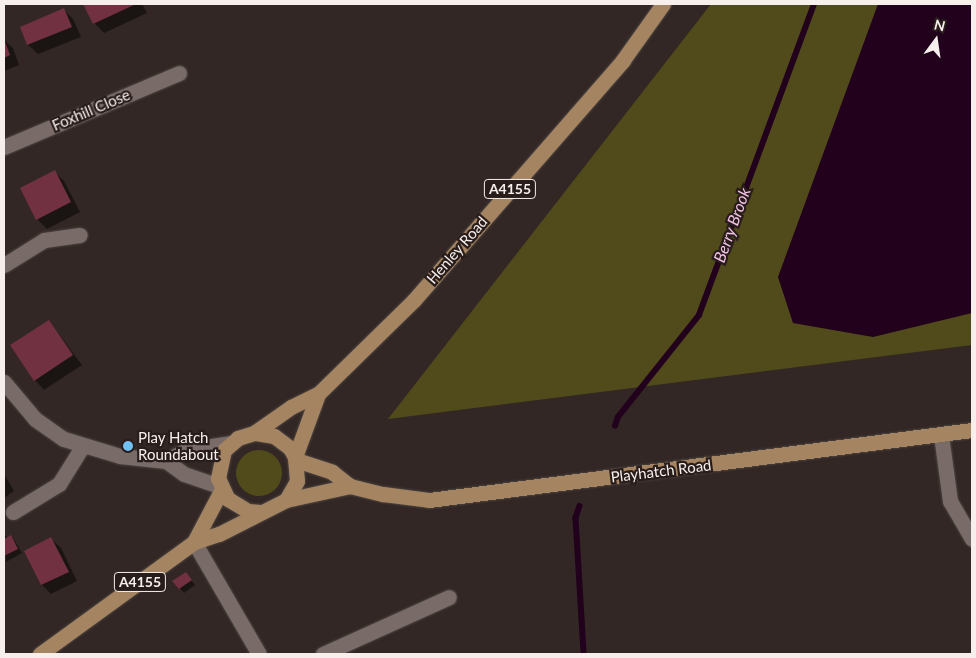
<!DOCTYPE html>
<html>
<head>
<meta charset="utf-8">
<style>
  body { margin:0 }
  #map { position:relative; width:976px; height:658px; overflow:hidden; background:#322724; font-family:Lato,sans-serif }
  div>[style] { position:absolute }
  .green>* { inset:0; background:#514a1b }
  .round { border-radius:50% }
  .water>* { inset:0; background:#22011d }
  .shadow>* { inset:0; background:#0007 }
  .stream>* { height:5.5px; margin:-2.75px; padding:0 2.75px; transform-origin:2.75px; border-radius:2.75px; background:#22011d }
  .building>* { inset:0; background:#713141 }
  .roads { filter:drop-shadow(0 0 1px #4e4643) drop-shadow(0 0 1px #4e4643) }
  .minor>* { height:15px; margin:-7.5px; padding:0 7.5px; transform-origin:7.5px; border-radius:7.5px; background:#796c68 }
  .major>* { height:15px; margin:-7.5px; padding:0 7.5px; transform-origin:7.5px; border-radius:7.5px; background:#a58461 }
  .dots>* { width:14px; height:14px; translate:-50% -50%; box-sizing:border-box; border:2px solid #281d1a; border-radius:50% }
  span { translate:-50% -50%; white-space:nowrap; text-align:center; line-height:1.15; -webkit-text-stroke:4.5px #281d1a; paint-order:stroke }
  .shield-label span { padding:1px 4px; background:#281d1a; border:1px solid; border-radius:4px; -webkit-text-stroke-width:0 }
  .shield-label { font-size:14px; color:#f6efec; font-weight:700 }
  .street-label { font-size:15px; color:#f6efec }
  .poi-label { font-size:15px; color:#f6efec }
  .left { translate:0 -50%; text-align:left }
  .water-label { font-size:16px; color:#f6c5eb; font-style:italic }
  .frame { position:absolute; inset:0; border:5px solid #f6efec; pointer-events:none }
  .north { position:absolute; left:911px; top:15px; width:50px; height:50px; -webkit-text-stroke:4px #281d1a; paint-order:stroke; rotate:14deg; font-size:14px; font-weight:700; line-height:20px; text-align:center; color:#f6efec }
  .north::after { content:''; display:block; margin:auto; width:18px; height:22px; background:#f6efec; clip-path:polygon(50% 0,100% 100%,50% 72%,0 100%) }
</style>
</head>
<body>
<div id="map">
  <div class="green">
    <div style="clip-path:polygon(711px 4px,972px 4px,972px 345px,388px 419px)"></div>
    <div class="round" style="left:236px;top:450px;width:46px;height:46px"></div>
  </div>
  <div class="water">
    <div style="clip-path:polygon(878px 4px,972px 4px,972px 313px,873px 337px,793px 323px,778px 277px)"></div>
  </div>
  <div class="shadow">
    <div style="clip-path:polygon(85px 4px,142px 4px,147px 13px,104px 33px,94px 23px)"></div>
    <div style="clip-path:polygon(64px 10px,73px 19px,81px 37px,38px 54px,28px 45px,21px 27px)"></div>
    <div style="clip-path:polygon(4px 40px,13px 48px,19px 65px,4px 71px)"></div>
    <div style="clip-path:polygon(55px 172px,64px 181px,80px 212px,47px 229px,37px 219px)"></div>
    <div style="clip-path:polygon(49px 321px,82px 365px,44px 390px,35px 380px)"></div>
    <div style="clip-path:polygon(4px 474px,14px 491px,4px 498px)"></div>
    <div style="clip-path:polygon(4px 533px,7px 538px,11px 536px,15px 541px,22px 553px,6px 562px)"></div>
    <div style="clip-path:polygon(51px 539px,61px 548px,77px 581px,51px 594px,42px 585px)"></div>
    <div style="clip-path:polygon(186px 573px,195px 585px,184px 593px,174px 581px)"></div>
  </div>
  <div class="stream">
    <div style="left:615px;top:426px;width:9px;rotate:-72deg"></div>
    <div style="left:618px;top:417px;width:130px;rotate:-51.5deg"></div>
    <div style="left:699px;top:315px;width:332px;rotate:-69.7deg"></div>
    <div style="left:580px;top:506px;width:13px;rotate:108deg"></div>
    <div style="left:576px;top:518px;width:136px;rotate:86.6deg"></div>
  </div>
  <div class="building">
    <div style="clip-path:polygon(83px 4px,136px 4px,93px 24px)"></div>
    <div style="clip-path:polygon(64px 8px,72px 27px,27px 45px,20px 27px)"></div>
    <div style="clip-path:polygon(4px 39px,10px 55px,4px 58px)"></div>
    <div style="clip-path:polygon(55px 170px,71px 202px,36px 220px,20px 188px)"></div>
    <div style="clip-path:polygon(49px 320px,73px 355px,34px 381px,10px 345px)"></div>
    <div style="clip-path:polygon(11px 535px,18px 549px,4px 556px,4px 539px)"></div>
    <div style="clip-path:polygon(51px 537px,69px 572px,41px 585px,24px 551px)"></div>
    <div style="clip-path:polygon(186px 572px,192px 580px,179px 589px,172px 581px)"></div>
  </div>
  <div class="roads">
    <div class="minor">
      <div style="left:4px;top:147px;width:190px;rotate:-22.9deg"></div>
      <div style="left:4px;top:265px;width:47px;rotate:-32deg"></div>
      <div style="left:44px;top:240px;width:36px;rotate:-8deg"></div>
      <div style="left:4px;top:382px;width:48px;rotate:50deg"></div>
      <div style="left:35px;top:419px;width:35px;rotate:35deg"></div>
      <div style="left:64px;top:439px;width:59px;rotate:16.9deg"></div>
      <div style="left:120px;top:456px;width:46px;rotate:6.2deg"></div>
      <div style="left:166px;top:461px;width:22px;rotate:36deg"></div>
      <div style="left:184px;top:474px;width:39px;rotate:19deg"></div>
      <div style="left:941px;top:435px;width:67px;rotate:82.2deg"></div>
      <div style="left:950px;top:501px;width:44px;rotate:59.9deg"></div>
      <div style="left:166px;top:461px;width:23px;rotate:-29deg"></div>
      <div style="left:186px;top:450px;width:46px;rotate:-8.8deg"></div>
      <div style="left:13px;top:512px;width:54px;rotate:-31.3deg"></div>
      <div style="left:59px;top:484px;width:44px;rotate:-58.1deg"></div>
      <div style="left:194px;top:542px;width:129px;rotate:59.9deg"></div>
      <div style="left:323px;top:654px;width:138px;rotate:-24.3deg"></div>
    </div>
    <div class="major">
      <div style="left:254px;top:433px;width:45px;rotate:-35.1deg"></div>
      <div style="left:291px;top:407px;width:30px;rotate:-26deg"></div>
      <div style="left:318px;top:394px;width:134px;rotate:-44.4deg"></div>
      <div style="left:414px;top:300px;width:318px;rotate:-48.9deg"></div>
      <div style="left:623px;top:60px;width:69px;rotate:-54.5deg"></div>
      <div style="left:295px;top:457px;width:67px;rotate:-69.9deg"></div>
      <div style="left:296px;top:460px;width:38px;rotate:18deg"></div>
      <div style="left:332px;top:472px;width:23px;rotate:38deg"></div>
      <div style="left:350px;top:486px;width:34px;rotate:14deg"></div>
      <div style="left:383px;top:494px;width:46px;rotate:7.4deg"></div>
      <div style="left:429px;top:500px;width:547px;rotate:-7.35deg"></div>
      <div style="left:286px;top:500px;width:66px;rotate:-12.3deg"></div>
      <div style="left:194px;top:542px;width:60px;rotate:-62.2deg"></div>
      <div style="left:40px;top:654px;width:190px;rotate:-36deg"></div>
      <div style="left:194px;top:542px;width:26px;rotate:-18deg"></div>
      <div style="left:219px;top:534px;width:75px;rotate:-26.9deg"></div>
      <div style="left:286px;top:500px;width:22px;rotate:-60deg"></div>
      <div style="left:297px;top:481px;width:24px;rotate:-95deg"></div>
      <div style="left:295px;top:457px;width:10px;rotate:-119deg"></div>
      <div style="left:290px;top:448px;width:20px;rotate:-143deg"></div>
      <div style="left:274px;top:436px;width:20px;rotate:-171deg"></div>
      <div style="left:254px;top:433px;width:17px;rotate:163deg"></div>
      <div style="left:238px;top:438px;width:18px;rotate:139deg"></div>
      <div style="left:224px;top:450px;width:29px;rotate:102deg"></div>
      <div style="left:218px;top:478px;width:23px;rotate:65deg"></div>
      <div style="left:228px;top:499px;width:23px;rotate:31deg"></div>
      <div style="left:248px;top:511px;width:12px;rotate:5deg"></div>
    </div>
  </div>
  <div class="dots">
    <div style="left:128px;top:446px;background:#72c1f5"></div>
  </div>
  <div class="shield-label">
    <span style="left:510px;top:189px">A4155</span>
    <span style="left:140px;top:582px">A4155</span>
  </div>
  <div class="street-label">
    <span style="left:91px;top:110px;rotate:-23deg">Foxhill Close</span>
    <span style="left:457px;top:250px;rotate:-49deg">Henley Road</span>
    <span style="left:661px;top:471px;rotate:-7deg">Playhatch Road</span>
  </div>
  <div class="poi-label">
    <span class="left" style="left:138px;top:446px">Play Hatch<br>Roundabout</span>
  </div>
  <div class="water-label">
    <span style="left:732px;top:225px;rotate:-70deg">Berry Brook</span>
  </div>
  <div class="frame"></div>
  <div class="north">N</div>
</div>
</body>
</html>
